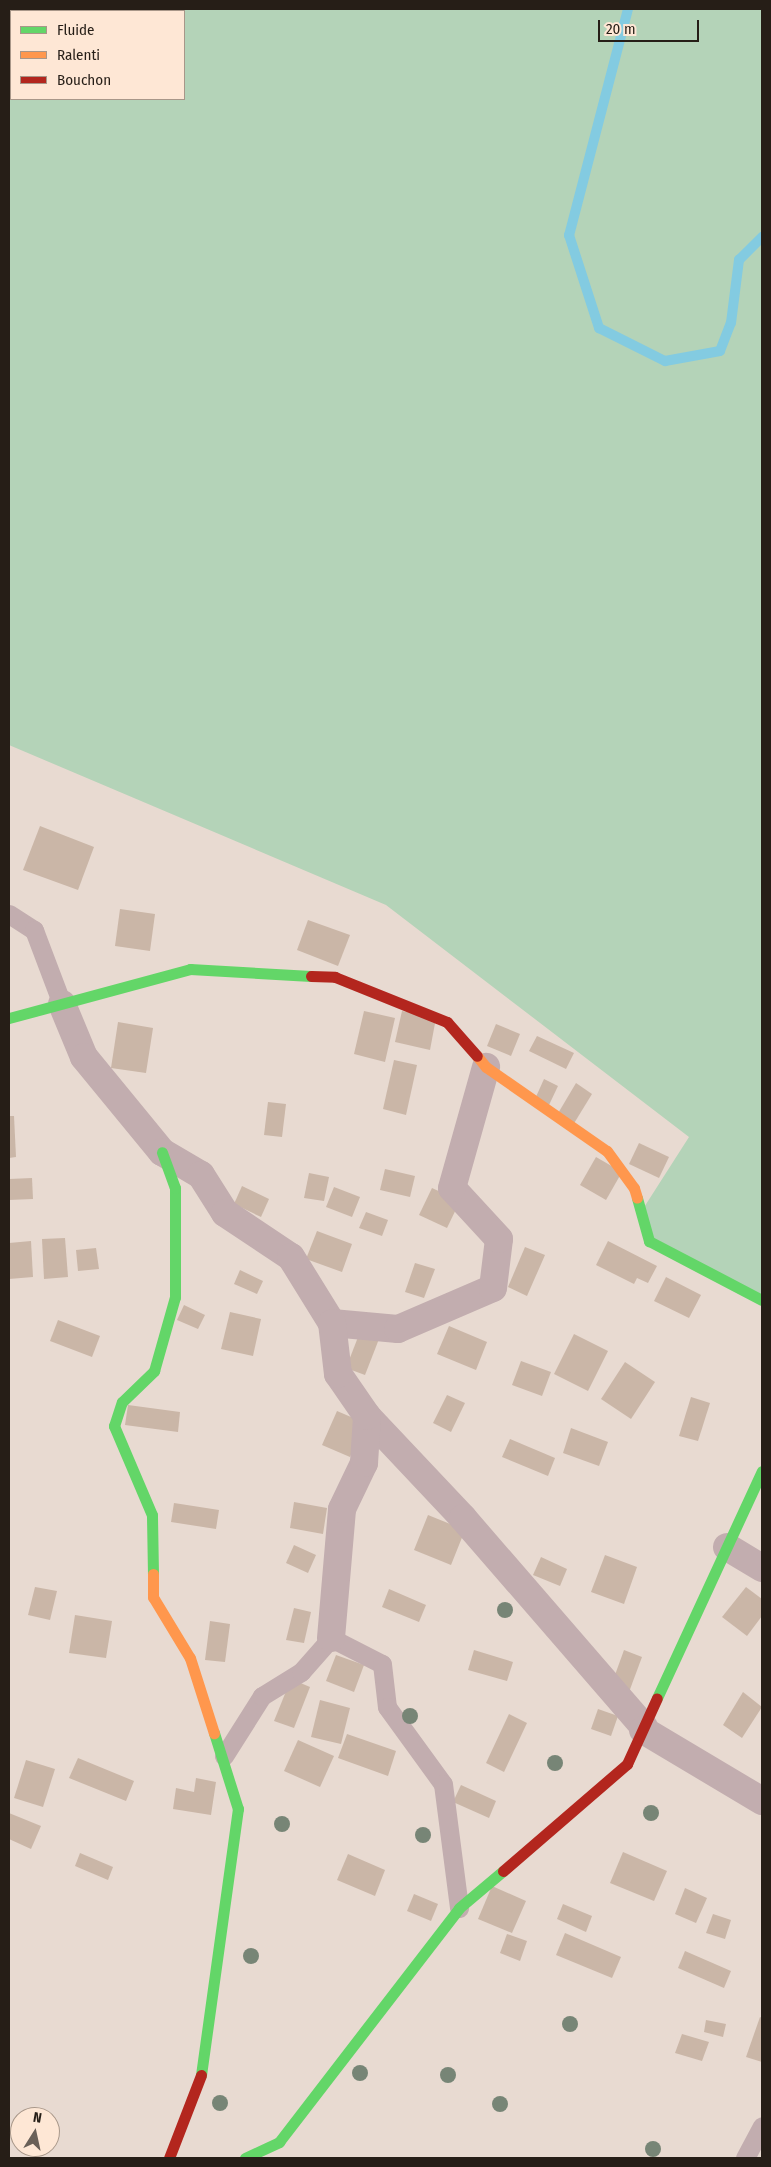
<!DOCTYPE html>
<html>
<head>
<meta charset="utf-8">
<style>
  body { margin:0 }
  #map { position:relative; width:771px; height:2167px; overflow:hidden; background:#e8dad1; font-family:"Fira Sans Condensed",sans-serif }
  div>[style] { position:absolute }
  .green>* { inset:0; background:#b4d3b8 }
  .stream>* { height:10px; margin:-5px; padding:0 5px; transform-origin:5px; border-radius:5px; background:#83cbe1 }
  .building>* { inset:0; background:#cab6a7 }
  .lane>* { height:19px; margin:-9.5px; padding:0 9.5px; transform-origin:9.5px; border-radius:9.5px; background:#c2adaf }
  .street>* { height:28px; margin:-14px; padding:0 14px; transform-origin:14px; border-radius:14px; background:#c2adaf }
  .fast>* { height:11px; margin:-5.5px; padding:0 5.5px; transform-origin:5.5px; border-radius:5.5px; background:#63d668 }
  .slow>* { height:11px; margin:-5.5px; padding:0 5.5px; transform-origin:5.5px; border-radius:5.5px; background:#ff974d }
  .jam>* { height:11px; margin:-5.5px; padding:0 5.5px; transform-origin:5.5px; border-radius:5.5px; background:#b3261e }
  .trees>* { width:16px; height:16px; margin:-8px; border-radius:50%; background:#778576 }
  span { translate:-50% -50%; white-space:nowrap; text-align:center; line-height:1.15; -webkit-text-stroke:4px #fee7d5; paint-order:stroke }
  .frame { position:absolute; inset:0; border:10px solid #261e17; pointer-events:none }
  .legend { position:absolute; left:10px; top:10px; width:175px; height:90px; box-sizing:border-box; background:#fee7d5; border:1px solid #a89789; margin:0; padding:6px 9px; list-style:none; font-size:15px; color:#261e17 }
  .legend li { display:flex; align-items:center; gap:10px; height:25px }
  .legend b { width:25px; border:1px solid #a89789 }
  .north { position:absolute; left:10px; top:2107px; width:50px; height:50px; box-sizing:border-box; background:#fee7d5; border:1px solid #a89789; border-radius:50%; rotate:10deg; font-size:14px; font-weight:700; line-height:20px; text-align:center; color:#261e17 }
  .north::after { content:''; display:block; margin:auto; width:18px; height:22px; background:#6a6058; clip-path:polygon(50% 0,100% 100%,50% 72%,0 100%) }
  .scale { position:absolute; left:598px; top:20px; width:101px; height:22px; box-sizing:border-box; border:2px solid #261e17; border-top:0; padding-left:6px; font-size:15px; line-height:18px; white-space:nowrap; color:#261e17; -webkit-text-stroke:4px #fee7d5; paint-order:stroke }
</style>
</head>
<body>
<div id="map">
  <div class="green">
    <div style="clip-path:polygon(evenodd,9px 9px,762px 9px,762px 1300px,649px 1241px,641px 1212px,689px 1137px,386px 905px,9px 745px,9px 9px,11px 11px,184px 11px,184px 99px,11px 99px,11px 11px)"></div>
  </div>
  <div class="stream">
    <div style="left:628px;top:9px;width:234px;rotate:104.6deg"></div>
    <div style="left:569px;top:235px;width:98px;rotate:72.1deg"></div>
    <div style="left:599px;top:328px;width:74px;rotate:26.6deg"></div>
    <div style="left:665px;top:361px;width:56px;rotate:-10.3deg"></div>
    <div style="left:720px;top:351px;width:30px;rotate:-69deg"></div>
    <div style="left:731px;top:323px;width:64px;rotate:-82.8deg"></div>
    <div style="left:739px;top:260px;width:33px;rotate:-45deg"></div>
  </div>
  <div class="building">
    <div style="clip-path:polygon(40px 826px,94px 847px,78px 890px,23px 870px)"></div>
    <div style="clip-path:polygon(120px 909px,155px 914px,150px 951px,115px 946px)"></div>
    <div style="clip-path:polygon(308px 920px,350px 935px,338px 966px,297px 950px)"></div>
    <div style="clip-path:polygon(364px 1011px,395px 1018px,385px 1062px,354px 1054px)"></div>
    <div style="clip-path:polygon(402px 1011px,436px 1018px,430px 1050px,395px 1042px)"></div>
    <div style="clip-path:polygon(118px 1022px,153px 1028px,146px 1073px,111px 1068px)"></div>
    <div style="clip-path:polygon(496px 1024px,520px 1034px,511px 1056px,487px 1046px)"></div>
    <div style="clip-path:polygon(537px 1036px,574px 1053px,566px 1069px,529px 1051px)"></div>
    <div style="clip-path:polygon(394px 1060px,417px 1065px,406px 1115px,383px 1109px)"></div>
    <div style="clip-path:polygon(544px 1079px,558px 1086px,549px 1105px,535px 1099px)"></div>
    <div style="clip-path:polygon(576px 1083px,592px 1094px,573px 1125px,557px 1115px)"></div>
    <div style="clip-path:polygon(268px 1102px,286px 1104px,282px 1137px,264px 1135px)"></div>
    <div style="clip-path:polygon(9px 1116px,14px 1116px,16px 1157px,9px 1158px)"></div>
    <div style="clip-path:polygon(639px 1143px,669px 1157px,659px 1178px,629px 1164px)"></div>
    <div style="clip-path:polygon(596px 1157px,622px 1172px,606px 1200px,580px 1185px)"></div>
    <div style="clip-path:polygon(385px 1169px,415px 1176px,410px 1197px,380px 1190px)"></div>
    <div style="clip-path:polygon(309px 1173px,329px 1177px,324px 1201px,304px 1198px)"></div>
    <div style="clip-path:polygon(32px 1178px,33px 1199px,9px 1200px,9px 1179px)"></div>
    <div style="clip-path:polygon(242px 1186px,269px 1199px,261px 1217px,234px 1204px)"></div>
    <div style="clip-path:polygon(334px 1187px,360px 1197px,352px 1217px,326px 1207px)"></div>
    <div style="clip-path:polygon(432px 1188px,460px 1201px,447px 1228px,419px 1215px)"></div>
    <div style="clip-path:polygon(366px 1212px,388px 1220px,382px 1236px,359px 1228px)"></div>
    <div style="clip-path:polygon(317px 1231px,352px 1244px,342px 1272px,306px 1259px)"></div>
    <div style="clip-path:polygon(65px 1238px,68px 1277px,44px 1279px,42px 1239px)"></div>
    <div style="clip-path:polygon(31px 1241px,33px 1277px,9px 1279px,9px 1243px)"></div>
    <div style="clip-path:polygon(608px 1241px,657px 1266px,648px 1283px,637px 1278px,634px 1284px,596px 1265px)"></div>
    <div style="clip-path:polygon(525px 1247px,545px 1255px,527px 1296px,508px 1287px)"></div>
    <div style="clip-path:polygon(96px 1248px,99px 1269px,78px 1271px,76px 1250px)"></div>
    <div style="clip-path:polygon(415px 1263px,435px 1269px,424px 1298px,405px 1292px)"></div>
    <div style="clip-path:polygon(240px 1270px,263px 1281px,257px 1294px,234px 1284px)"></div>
    <div style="clip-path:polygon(666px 1277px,701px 1295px,689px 1318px,654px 1301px)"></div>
    <div style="clip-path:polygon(184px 1305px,205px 1315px,198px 1329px,177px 1320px)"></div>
    <div style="clip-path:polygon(230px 1312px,261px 1319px,253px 1356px,221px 1349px)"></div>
    <div style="clip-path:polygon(58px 1320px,100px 1336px,92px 1357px,50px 1341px)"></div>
    <div style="clip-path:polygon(449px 1326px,487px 1342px,476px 1370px,437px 1354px)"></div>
    <div style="clip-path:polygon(360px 1332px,379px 1339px,365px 1375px,346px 1368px)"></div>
    <div style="clip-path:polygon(574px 1334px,608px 1351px,588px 1391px,554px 1374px)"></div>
    <div style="clip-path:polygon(521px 1361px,551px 1372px,542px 1396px,512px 1385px)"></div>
    <div style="clip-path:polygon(625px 1362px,655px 1382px,631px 1419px,601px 1399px)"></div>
    <div style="clip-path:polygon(447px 1395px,465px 1403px,451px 1432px,433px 1423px)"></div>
    <div style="clip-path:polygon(691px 1397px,710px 1403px,698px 1441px,679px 1436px)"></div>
    <div style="clip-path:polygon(128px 1405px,180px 1412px,178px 1432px,125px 1425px)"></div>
    <div style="clip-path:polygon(337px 1411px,365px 1423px,350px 1457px,322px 1445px)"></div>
    <div style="clip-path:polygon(571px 1428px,608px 1442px,599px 1466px,563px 1453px)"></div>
    <div style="clip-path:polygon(510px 1439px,555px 1458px,548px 1476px,502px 1457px)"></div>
    <div style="clip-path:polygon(294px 1502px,327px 1508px,323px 1534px,290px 1528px)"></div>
    <div style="clip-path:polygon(174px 1503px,219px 1510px,216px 1529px,171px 1522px)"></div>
    <div style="clip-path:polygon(428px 1515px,465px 1530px,451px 1565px,414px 1550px)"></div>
    <div style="clip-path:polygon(294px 1545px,316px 1555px,308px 1573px,286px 1563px)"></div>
    <div style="clip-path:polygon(605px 1555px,637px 1567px,624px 1604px,591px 1592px)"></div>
    <div style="clip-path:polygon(541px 1557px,567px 1569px,560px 1586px,533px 1575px)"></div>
    <div style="clip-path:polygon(35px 1587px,57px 1591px,50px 1620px,28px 1615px)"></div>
    <div style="clip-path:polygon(746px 1587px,762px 1599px,762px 1616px,747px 1636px,722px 1617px)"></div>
    <div style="clip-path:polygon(389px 1589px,426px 1605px,419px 1622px,382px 1607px)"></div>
    <div style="clip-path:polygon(294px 1608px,311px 1612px,304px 1643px,286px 1640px)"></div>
    <div style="clip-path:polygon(75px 1615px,112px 1621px,106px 1658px,69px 1653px)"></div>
    <div style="clip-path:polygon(210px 1621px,230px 1624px,225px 1662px,205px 1660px)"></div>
    <div style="clip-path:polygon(474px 1650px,513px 1662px,507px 1681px,468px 1670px)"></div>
    <div style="clip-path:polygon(624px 1650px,642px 1657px,629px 1692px,611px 1686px)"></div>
    <div style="clip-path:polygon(336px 1655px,364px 1665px,354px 1692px,326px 1681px)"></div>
    <div style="clip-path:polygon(291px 1679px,310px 1687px,294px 1728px,274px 1721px)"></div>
    <div style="clip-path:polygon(743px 1692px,762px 1707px,742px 1738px,723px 1725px)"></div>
    <div style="clip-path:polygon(320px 1700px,350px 1708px,341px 1744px,311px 1737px)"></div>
    <div style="clip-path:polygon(598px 1709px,618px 1716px,611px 1736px,591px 1729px)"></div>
    <div style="clip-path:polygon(509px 1714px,527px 1723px,504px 1772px,486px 1763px)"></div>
    <div style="clip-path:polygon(347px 1734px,396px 1751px,388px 1776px,338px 1758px)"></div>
    <div style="clip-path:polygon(298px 1740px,334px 1756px,320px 1787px,284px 1771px)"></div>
    <div style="clip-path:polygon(78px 1758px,134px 1781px,126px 1801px,69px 1778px)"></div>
    <div style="clip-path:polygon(26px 1760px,55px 1769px,43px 1807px,14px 1798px)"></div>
    <div style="clip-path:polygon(196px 1778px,216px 1782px,211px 1815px,173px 1809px,176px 1788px,194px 1792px)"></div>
    <div style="clip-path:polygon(461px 1785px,496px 1801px,489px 1818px,453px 1802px)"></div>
    <div style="clip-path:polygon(9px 1813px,41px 1826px,31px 1849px,9px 1839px)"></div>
    <div style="clip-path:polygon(623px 1852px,667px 1871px,654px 1901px,610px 1883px)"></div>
    <div style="clip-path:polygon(80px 1853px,113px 1867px,108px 1880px,75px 1866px)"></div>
    <div style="clip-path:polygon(348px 1854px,385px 1870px,375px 1896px,337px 1880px)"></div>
    <div style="clip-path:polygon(492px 1886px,526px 1901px,512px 1933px,478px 1919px)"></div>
    <div style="clip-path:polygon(685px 1888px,707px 1898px,696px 1923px,675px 1914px)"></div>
    <div style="clip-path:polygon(414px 1894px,438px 1904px,431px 1921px,407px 1911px)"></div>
    <div style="clip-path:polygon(563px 1904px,592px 1916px,586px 1932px,557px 1919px)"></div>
    <div style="clip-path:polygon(713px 1914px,731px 1920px,725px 1939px,706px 1933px)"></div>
    <div style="clip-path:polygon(565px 1933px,621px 1957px,612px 1978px,556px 1955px)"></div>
    <div style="clip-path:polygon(507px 1934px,527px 1941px,520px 1961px,500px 1953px)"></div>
    <div style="clip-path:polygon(685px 1951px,731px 1971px,724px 1988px,678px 1968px)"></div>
    <div style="clip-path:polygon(760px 2017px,762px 2018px,762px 2062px,746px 2057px)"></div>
    <div style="clip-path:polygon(706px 2020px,726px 2024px,723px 2037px,704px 2032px)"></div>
    <div style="clip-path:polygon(682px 2034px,709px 2042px,702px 2061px,675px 2053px)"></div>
  </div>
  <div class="lane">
    <div style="left:9px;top:914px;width:30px;rotate:33deg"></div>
    <div style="left:34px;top:930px;width:79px;rotate:69.3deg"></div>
    <div style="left:224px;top:1756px;width:71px;rotate:-57.7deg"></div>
    <div style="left:262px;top:1696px;width:46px;rotate:-31.6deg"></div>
    <div style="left:301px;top:1672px;width:45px;rotate:-48.6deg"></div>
    <div style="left:331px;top:1638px;width:57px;rotate:27deg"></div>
    <div style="left:382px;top:1664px;width:43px;rotate:83.4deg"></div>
    <div style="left:387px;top:1707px;width:95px;rotate:54deg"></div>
    <div style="left:443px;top:1784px;width:125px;rotate:82.6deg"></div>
    <div style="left:745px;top:2158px;width:36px;rotate:-62deg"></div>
  </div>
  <div class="street">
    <div style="left:62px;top:1004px;width:57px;rotate:67.5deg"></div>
    <div style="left:84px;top:1057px;width:123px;rotate:50.6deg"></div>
    <div style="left:162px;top:1152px;width:45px;rotate:30.5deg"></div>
    <div style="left:201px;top:1175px;width:45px;rotate:57.7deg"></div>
    <div style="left:225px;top:1213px;width:79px;rotate:33.7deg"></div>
    <div style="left:291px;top:1257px;width:78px;rotate:58.2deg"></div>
    <div style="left:332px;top:1323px;width:66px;rotate:5.2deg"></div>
    <div style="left:398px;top:1329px;width:103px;rotate:-23.3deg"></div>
    <div style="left:493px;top:1288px;width:49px;rotate:-83deg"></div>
    <div style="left:499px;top:1239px;width:69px;rotate:-132.7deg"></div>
    <div style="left:452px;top:1188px;width:126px;rotate:-74.3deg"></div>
    <div style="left:367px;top:1416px;width:140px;rotate:46.7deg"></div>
    <div style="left:463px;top:1518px;width:276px;rotate:49.1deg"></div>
    <div style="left:727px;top:1547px;width:41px;rotate:31deg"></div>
    <div style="left:331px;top:1638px;width:129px;rotate:-85.1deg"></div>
    <div style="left:342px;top:1509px;width:51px;rotate:-64.4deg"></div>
    <div style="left:364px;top:1463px;width:47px;rotate:-86.3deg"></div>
    <div style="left:367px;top:1416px;width:51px;rotate:-124.6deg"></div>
    <div style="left:338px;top:1374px;width:51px;rotate:-96.7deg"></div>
    <div style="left:643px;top:1730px;width:139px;rotate:30.8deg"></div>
  </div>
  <div class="fast">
    <div style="left:9px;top:1018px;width:188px;rotate:-15.1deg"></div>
    <div style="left:190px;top:969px;width:121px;rotate:3.3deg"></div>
    <div style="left:637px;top:1198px;width:45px;rotate:74.4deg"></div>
    <div style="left:649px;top:1241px;width:127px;rotate:27.6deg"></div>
    <div style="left:153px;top:1574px;width:59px;rotate:-91deg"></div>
    <div style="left:152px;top:1515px;width:97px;rotate:-113.1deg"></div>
    <div style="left:114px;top:1426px;width:25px;rotate:-72deg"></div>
    <div style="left:122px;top:1402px;width:45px;rotate:-44.1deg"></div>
    <div style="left:154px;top:1371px;width:77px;rotate:-74.2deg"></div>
    <div style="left:175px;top:1297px;width:109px;rotate:-90deg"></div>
    <div style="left:175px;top:1188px;width:38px;rotate:-110deg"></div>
    <div style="left:657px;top:1698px;width:250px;rotate:-65.2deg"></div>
    <div style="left:201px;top:2075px;width:269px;rotate:-82.1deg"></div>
    <div style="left:238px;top:1809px;width:80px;rotate:-107.5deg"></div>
    <div style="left:245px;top:2158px;width:38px;rotate:-25deg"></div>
    <div style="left:279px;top:2142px;width:295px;rotate:-52.4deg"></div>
    <div style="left:459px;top:1908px;width:57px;rotate:-40.1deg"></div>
  </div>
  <div class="slow">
    <div style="left:477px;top:1056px;width:14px;rotate:51deg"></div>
    <div style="left:486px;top:1067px;width:147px;rotate:34.8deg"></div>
    <div style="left:607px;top:1151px;width:46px;rotate:53.9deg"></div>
    <div style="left:634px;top:1188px;width:10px;rotate:73deg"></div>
    <div style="left:153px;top:1574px;width:23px;rotate:90deg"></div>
    <div style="left:153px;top:1597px;width:71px;rotate:58.8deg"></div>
    <div style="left:190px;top:1658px;width:79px;rotate:72.3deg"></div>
  </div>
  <div class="jam">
    <div style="left:311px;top:976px;width:24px;rotate:2deg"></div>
    <div style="left:335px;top:977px;width:121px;rotate:21.9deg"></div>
    <div style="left:447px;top:1022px;width:45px;rotate:48.6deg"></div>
    <div style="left:503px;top:1871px;width:164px;rotate:-40.8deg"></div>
    <div style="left:627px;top:1764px;width:72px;rotate:-65.6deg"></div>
    <div style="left:169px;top:2158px;width:89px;rotate:-68.9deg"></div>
  </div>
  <div class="trees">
    <div style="left:505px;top:1610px"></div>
    <div style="left:410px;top:1716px"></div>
    <div style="left:555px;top:1763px"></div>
    <div style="left:651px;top:1813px"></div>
    <div style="left:282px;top:1824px"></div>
    <div style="left:423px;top:1835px"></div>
    <div style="left:251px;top:1956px"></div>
    <div style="left:570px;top:2024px"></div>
    <div style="left:360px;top:2073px"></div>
    <div style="left:448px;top:2075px"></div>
    <div style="left:220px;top:2103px"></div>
    <div style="left:500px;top:2104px"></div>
    <div style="left:653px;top:2149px"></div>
  </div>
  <div class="frame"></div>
  <ul class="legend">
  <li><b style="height:6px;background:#63d668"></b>Fluide</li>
  <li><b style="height:6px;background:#ff974d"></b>Ralenti</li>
  <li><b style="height:6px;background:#b3261e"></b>Bouchon</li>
  </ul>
  <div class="north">N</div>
  <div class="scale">20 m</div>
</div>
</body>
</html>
